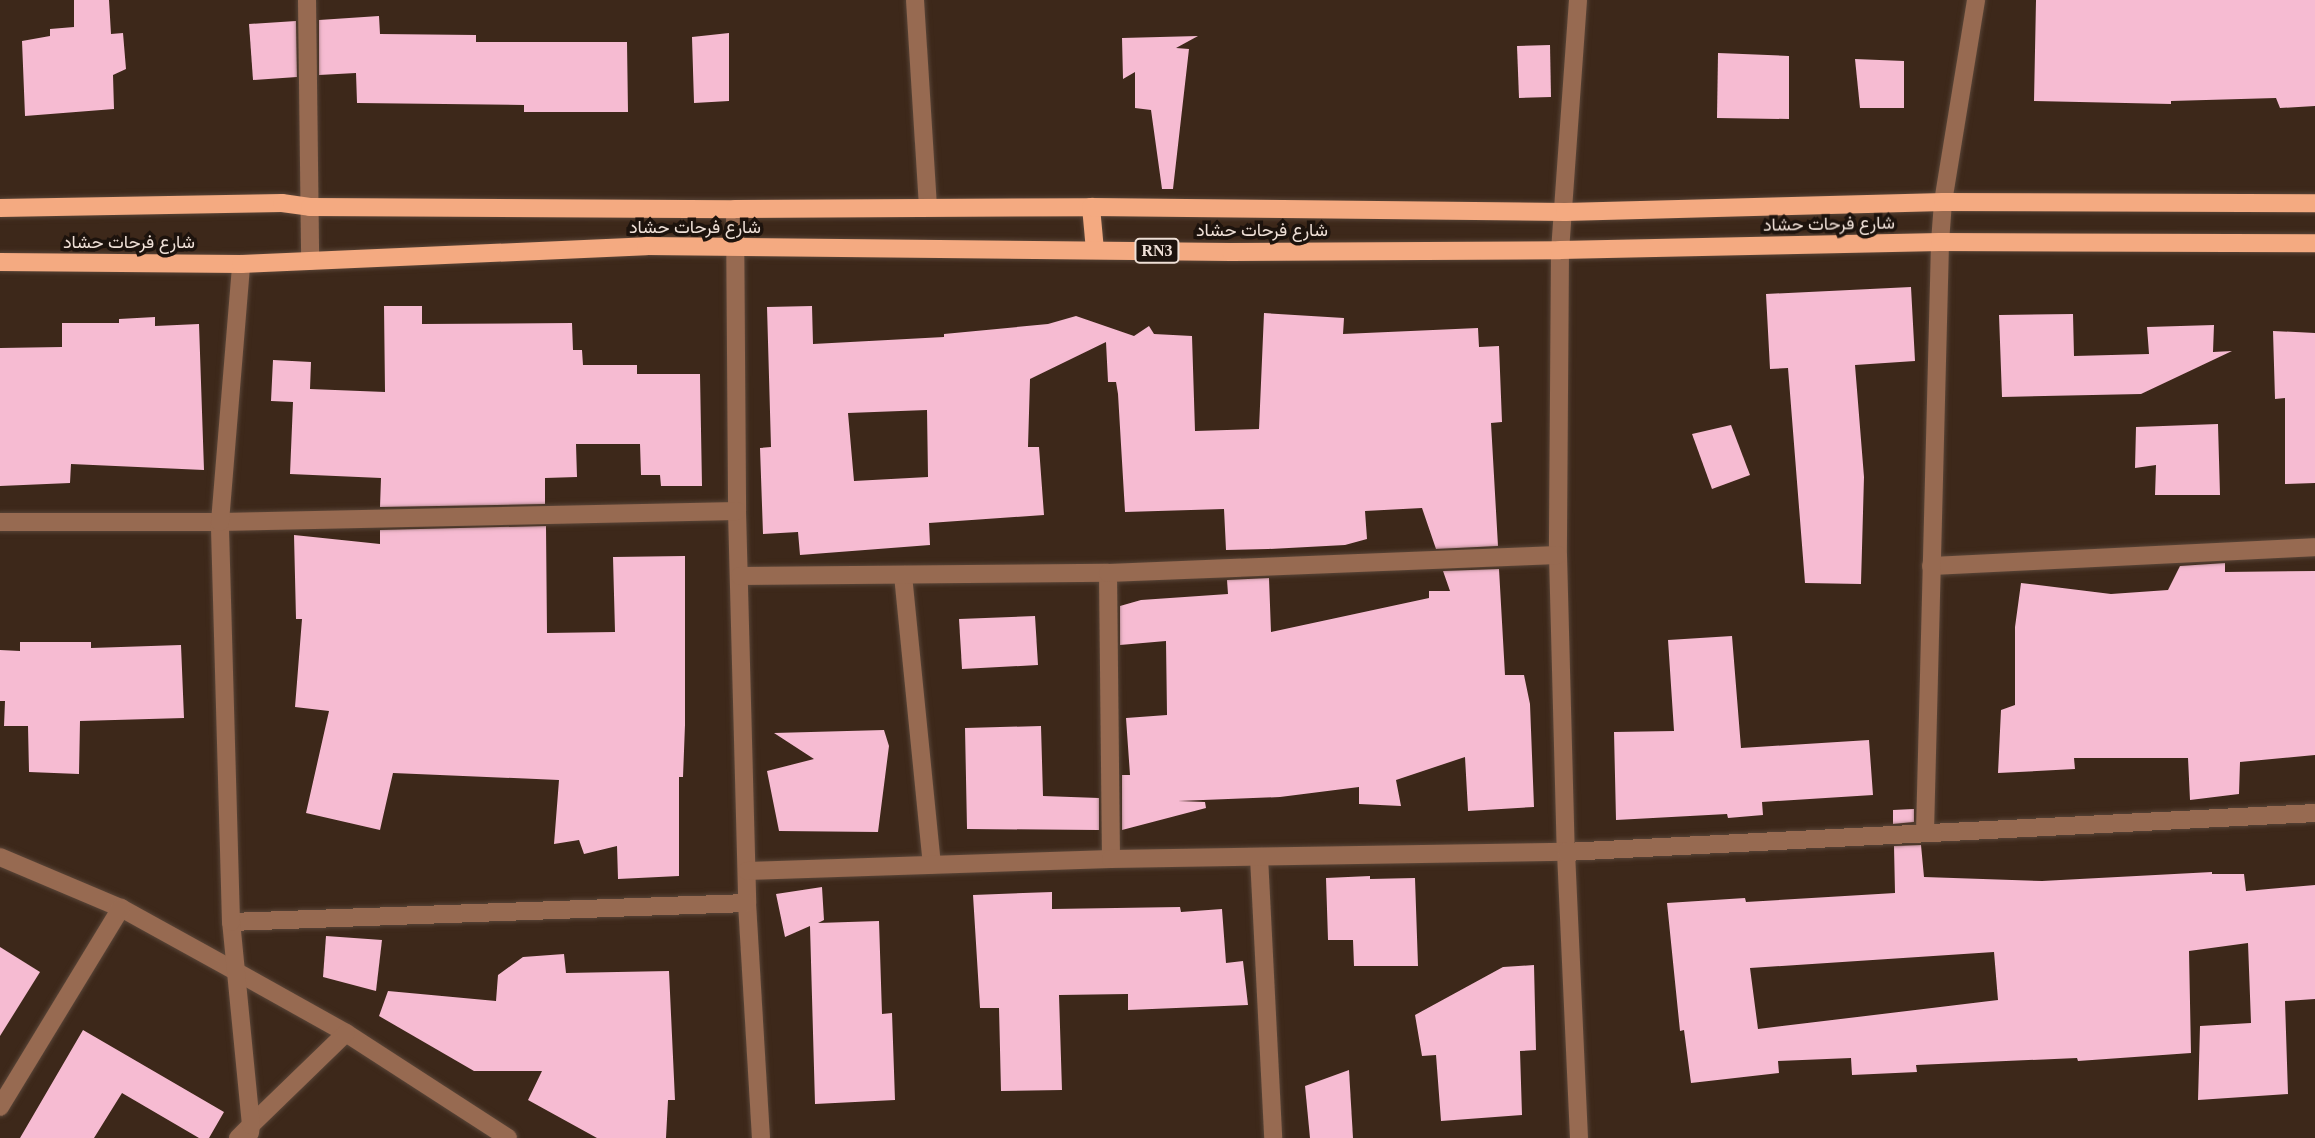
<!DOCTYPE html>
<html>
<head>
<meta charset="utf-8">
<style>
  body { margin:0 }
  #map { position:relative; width:2315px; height:1138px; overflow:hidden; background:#3d281a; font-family:"Times New Roman",Vazirmatn,serif }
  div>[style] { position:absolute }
  .building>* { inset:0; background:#f6bbd2 }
  .roads { filter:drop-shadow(0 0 2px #594538) drop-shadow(0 0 2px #594538) }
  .minor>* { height:18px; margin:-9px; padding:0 9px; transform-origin:9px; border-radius:9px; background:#976a51 }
  .major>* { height:18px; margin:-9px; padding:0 9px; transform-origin:9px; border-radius:9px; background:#f4aa81 }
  span { translate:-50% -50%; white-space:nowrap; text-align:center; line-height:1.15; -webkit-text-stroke:7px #1d130d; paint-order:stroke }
  .shield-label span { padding:2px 5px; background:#1d130d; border:2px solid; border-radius:5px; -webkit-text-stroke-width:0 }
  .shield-label { font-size:16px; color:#eedfd6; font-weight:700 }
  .street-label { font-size:18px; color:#eedfd6 }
</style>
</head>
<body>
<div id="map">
  <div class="building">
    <div style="clip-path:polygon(74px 0,109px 0,111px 34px,123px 33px,126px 69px,113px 75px,114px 109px,25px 116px,22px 41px,50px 36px,50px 29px,74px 27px)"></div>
    <div style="clip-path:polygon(2036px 0,2315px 0,2315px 106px,2280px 108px,2276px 98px,2171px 101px,2171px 104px,2034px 101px)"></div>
    <div style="clip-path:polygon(379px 16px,380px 34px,476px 35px,476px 42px,627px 42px,628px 112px,524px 112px,524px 105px,357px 103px,356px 73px,319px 75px,319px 20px)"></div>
    <div style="clip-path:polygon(296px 21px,297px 77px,253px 80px,249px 24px)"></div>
    <div style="clip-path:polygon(729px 33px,729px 101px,694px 103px,692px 37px)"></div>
    <div style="clip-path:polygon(1198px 36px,1176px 48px,1189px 49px,1173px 189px,1162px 189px,1151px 110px,1135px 108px,1135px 72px,1123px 79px,1122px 38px)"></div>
    <div style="clip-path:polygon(1550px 45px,1551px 97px,1519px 98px,1517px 46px)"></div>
    <div style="clip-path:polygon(1718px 53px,1789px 56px,1789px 119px,1717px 118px)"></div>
    <div style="clip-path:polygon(1855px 59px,1904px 61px,1904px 108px,1860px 108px)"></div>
    <div style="clip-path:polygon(1911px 287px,1915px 361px,1855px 365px,1864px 477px,1861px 584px,1805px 583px,1788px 368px,1770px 369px,1766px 294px)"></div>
    <div style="clip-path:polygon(384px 306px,422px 306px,422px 324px,572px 323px,573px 350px,582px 350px,583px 365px,637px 365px,637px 374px,700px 374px,702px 486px,661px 486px,660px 475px,641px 475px,640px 444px,576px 444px,577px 477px,545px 478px,545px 504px,380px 507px,381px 478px,290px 474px,293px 402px,271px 401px,273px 360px,311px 362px,310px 389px,385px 392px)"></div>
    <div style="clip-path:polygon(evenodd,812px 306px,813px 344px,944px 337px,944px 334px,1048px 324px,1076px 316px,1134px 336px,1149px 326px,1154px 334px,1192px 336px,1195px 431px,1259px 429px,1264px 313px,1344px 318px,1343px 334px,1478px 328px,1479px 347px,1499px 346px,1502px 422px,1491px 423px,1498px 546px,1436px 549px,1422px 508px,1365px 511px,1367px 539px,1345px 545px,1268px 549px,1226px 550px,1224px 509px,1125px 512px,1118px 394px,1116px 382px,1108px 382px,1106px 342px,1030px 379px,1028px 447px,1039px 447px,1044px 515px,929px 523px,930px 545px,800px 555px,798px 532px,763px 534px,760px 448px,771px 447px,767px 307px,812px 306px,927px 410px,928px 477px,854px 481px,848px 413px,927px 410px)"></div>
    <div style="clip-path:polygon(2073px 314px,2074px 356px,2149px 354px,2147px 327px,2214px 325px,2213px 352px,2232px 351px,2141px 394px,2002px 397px,1999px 315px)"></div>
    <div style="clip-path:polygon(155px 317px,155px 326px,199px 324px,204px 470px,71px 464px,70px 483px,0 486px,0 348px,62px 347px,62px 323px,119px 323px,119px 319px)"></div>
    <div style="clip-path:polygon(2273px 331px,2315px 333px,2315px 483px,2285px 484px,2285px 398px,2275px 399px)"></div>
    <div style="clip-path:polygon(2218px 424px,2220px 495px,2155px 495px,2156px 465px,2135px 468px,2136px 427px)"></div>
    <div style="clip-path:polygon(1731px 425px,1750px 475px,1712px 489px,1692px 434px)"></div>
    <div style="clip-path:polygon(546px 526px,547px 633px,615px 632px,613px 557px,685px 556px,685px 725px,683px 777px,679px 777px,679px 876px,618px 879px,617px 846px,584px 854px,579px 840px,554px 844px,559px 780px,393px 773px,380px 830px,306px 813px,329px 711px,295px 707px,302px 619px,296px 619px,294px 535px,380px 544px,380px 530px)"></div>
    <div style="clip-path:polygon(2225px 563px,2225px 572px,2315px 571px,2315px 755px,2240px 762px,2239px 794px,2190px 800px,2188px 758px,2074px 758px,2075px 769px,1998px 773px,2001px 710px,2015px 705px,2015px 627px,2021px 583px,2111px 594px,2168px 590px,2180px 566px)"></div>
    <div style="clip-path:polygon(1499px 569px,1505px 675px,1524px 675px,1530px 704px,1534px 807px,1468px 811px,1465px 757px,1396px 780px,1401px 806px,1359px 804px,1359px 787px,1280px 797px,1178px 801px,1205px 802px,1206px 808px,1122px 830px,1122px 775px,1130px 775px,1126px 718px,1167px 715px,1166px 641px,1120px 645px,1120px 606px,1141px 600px,1228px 594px,1227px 580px,1269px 578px,1271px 632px,1429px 598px,1429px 591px,1450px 591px,1443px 571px)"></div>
    <div style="clip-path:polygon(1035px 616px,1038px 665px,962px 669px,959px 619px)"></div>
    <div style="clip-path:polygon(1732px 636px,1741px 748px,1869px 740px,1873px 795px,1762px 802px,1763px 815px,1728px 818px,1727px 814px,1616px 820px,1614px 732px,1674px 731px,1668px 640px)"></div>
    <div style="clip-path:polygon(20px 642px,91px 642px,91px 648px,181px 645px,184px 718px,80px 721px,79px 774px,29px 772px,28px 726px,4px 726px,5px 701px,0 701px,0 650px,20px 651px)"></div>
    <div style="clip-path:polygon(1041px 726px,1043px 796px,1099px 798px,1099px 830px,967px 829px,965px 728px)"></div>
    <div style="clip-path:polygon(884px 730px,889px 746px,878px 832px,779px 831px,767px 771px,814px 759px,774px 733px)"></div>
    <div style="clip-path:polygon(1914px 809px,1914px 822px,1893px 824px,1893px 810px)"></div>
    <div style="clip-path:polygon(evenodd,1921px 845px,1924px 877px,2042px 881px,2212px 872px,2212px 874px,2244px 874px,2246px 891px,2315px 885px,2315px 999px,2285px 1001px,2288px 1094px,2198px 1100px,2200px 1026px,2251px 1023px,2248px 943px,2189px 951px,2191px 1053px,2078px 1061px,2077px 1058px,1916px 1065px,1917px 1072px,1852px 1075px,1851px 1058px,1778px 1061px,1779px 1073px,1691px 1083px,1684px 1030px,1680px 1031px,1667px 903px,1745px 898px,1746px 902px,1895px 893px,1894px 846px,1921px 845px,1994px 952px,1998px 1000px,1758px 1029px,1750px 968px,1994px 952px)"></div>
    <div style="clip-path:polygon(1370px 876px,1370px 879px,1415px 878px,1418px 966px,1354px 966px,1353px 940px,1328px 940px,1326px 878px)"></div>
    <div style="clip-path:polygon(822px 887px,824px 920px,818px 923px,879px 921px,882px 1014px,892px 1013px,895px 1100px,815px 1104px,810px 926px,785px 937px,776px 894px)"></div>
    <div style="clip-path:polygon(1052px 892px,1052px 909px,1180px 907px,1181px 912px,1222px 909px,1226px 963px,1243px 961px,1248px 1005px,1128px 1010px,1128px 994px,1059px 995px,1062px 1090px,1001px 1091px,999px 1008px,980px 1008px,973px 895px)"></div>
    <div style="clip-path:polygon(326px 936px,382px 940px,376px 991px,323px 977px)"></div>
    <div style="clip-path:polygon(0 947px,40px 972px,0 1036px)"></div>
    <div style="clip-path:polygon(564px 954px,566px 973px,669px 971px,675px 1100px,668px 1100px,666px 1138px,597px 1138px,528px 1100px,542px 1071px,474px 1071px,379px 1016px,388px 991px,496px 1001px,498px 975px,523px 957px)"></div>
    <div style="clip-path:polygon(1534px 965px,1536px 1050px,1520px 1051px,1522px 1115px,1441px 1121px,1436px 1055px,1422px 1056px,1415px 1015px,1503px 967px)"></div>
    <div style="clip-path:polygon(83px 1030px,224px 1112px,209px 1138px,199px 1138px,122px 1093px,94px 1138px,20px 1138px)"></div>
    <div style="clip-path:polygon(1349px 1070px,1353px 1138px,1310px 1138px,1305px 1086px)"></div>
  </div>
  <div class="roads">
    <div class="minor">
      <div style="left:307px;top:0;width:261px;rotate:89.3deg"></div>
      <div style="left:915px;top:0;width:207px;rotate:86.4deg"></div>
      <div style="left:1578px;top:0;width:251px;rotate:94.1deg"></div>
      <div style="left:1560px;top:250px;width:305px;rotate:90.4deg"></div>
      <div style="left:1558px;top:555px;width:297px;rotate:88.5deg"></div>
      <div style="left:1566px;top:852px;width:286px;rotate:87.4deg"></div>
      <div style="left:735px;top:209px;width:302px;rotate:89.6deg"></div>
      <div style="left:737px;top:511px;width:392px;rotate:88.5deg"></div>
      <div style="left:747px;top:903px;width:235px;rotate:86.6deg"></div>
      <div style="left:0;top:522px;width:220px"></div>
      <div style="left:220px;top:522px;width:517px;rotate:-1.22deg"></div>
      <div style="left:1931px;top:566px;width:384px;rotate:-2.8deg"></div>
      <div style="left:1108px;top:573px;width:286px;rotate:89.4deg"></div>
      <div style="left:903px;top:575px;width:291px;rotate:84.3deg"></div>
      <div style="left:740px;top:576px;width:368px;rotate:-0.5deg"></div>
      <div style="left:1108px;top:573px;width:450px;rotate:-2.3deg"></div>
      <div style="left:1925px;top:832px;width:590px;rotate:-88.54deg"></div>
      <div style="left:1940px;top:242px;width:40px;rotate:-85.7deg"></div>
      <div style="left:1943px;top:202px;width:205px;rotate:-80.7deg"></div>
      <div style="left:0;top:857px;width:131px;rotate:22.9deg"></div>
      <div style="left:121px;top:908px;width:132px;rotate:28.9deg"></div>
      <div style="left:237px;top:972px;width:125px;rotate:29.2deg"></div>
      <div style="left:346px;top:1033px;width:193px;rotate:32.9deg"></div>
      <div style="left:1259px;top:857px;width:281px;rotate:87.1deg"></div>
      <div style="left:747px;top:871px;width:364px;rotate:-1.9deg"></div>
      <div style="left:1111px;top:859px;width:455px;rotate:-0.9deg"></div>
      <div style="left:1566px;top:852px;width:750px;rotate:-2.98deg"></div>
      <div style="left:231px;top:922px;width:516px;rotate:-2.11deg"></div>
      <div style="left:0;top:1107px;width:233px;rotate:-58.7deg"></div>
      <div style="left:250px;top:1133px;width:8px;rotate:-83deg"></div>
      <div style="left:251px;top:1125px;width:132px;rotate:-44.1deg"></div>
      <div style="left:238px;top:1138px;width:18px;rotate:-45deg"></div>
      <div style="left:251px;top:1125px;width:204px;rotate:-95.6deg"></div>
      <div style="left:231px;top:922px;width:400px;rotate:-91.6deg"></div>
      <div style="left:220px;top:522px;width:259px;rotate:-85.3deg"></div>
    </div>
    <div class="major">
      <div style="left:1091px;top:207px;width:43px;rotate:84.7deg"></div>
      <div style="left:0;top:208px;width:282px;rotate:-1deg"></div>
      <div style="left:282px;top:203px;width:28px;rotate:8deg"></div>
      <div style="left:310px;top:207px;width:425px;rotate:0.3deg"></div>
      <div style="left:735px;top:209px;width:356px;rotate:-0.3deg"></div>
      <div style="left:1091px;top:207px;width:474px;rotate:0.6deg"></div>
      <div style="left:1565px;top:212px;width:378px;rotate:-1.5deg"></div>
      <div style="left:1943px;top:202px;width:372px;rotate:0.2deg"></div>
      <div style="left:0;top:262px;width:241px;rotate:0.5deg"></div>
      <div style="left:241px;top:264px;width:405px;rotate:-2.5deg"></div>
      <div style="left:646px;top:246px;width:585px;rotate:0.59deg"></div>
      <div style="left:1231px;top:252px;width:329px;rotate:-0.3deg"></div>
      <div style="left:1560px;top:250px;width:380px;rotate:-1.2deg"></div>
      <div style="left:1940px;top:242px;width:375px;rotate:0.2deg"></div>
    </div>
  </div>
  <div class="shield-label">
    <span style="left:1157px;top:251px">RN3</span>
  </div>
  <div class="street-label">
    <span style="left:1829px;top:224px;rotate:-1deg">شارع فرحات حشاد</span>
    <span style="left:695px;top:227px">شارع فرحات حشاد</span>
    <span style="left:1262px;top:230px">شارع فرحات حشاد</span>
    <span style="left:129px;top:242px">شارع فرحات حشاد</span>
  </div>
</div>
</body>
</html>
